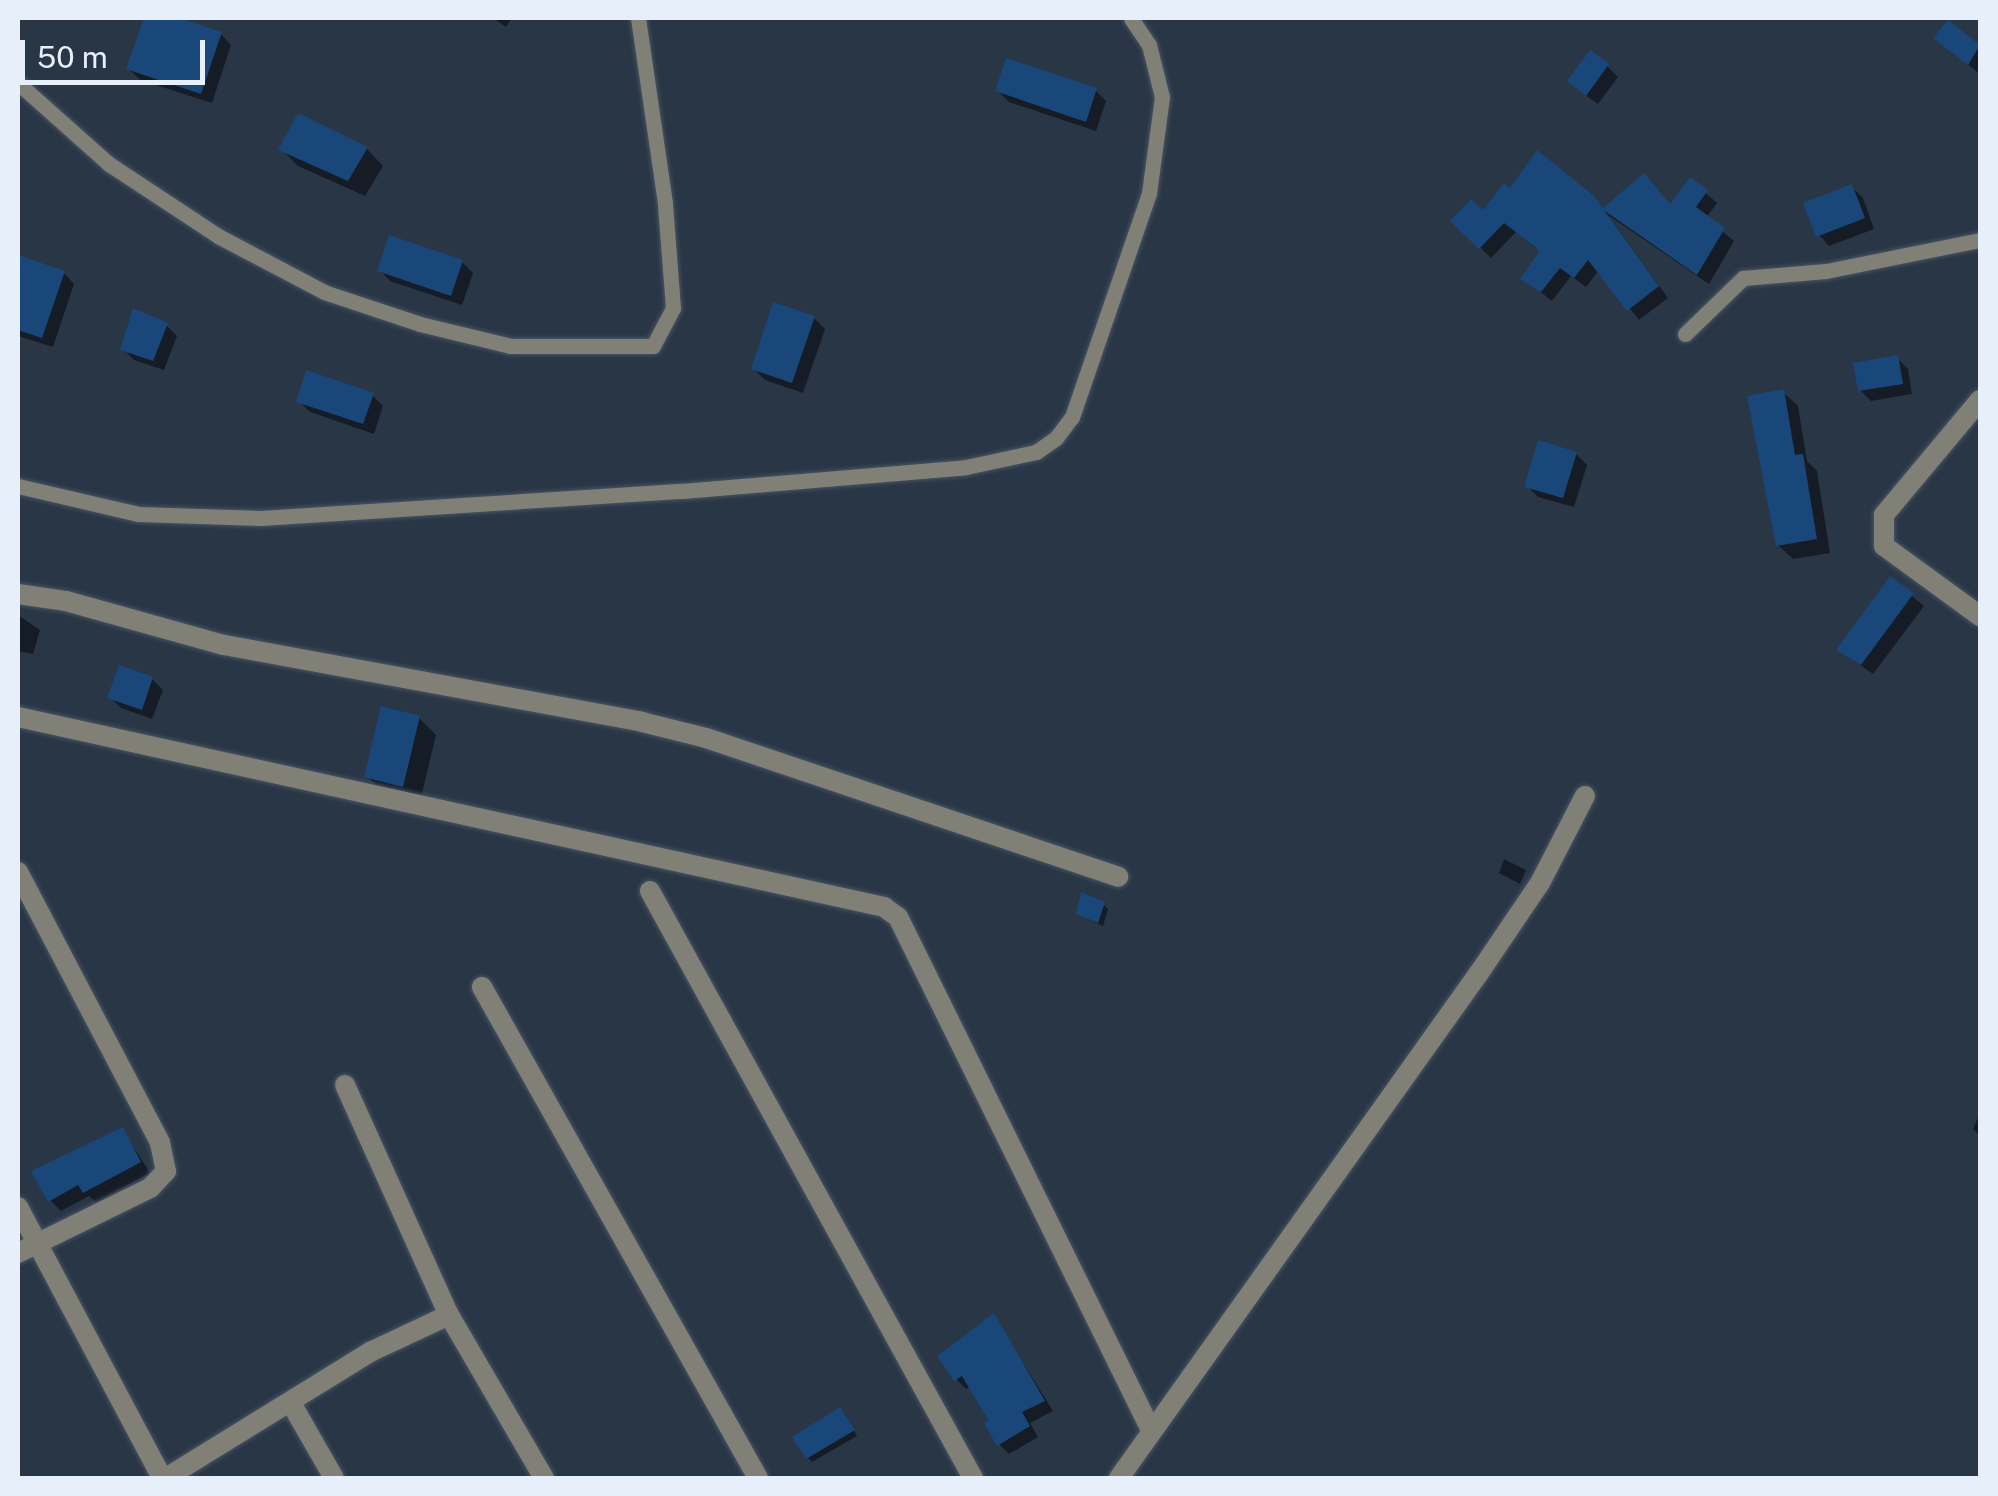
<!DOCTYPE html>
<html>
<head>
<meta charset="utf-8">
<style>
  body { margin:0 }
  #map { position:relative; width:1998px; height:1496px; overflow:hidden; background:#293646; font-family:"Public Sans",sans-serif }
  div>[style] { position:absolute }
  .shadow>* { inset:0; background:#0007 }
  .building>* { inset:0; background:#1a4779 }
  .roads { filter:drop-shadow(0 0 2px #475463) drop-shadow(0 0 2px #475463) }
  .lane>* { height:15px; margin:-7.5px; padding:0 7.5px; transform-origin:7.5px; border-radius:7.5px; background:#818076 }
  .street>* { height:20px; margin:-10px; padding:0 10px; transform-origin:10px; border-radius:10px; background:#818076 }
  span { translate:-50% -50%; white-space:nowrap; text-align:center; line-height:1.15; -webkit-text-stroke:8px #293646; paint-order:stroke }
  .frame { position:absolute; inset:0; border:20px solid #e7f0fa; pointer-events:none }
  .scale { position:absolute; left:20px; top:40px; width:185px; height:45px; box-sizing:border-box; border:5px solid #e7f0fa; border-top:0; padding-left:12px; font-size:30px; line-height:35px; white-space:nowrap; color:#e7f0fa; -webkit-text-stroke:8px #293646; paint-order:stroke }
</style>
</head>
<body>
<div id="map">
  <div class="shadow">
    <div style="clip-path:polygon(146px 18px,171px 18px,221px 34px,231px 45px,212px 103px,140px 80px,129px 69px)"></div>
    <div style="clip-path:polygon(493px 18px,512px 18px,506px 27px)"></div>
    <div style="clip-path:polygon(1948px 23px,1980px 48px,1980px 74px,1948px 49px)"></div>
    <div style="clip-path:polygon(1607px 66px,1618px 77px,1598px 104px,1581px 92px)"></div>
    <div style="clip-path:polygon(1095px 90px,1106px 101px,1096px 131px,1009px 102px,998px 91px)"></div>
    <div style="clip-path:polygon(281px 149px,367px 149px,383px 166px,365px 196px,298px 166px)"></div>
    <div style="clip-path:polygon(1691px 180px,1717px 203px,1706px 218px,1734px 241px,1709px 284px,1608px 215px,1668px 298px,1639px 320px,1599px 270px,1586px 287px,1571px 276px,1552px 301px,1524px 279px,1542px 252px,1516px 232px,1491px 258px,1453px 221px,1484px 214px,1510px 191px,1592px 198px,1604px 210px,1671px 206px)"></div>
    <div style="clip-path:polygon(1852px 187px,1863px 198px,1874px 229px,1829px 246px,1819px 235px)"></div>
    <div style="clip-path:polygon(18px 258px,64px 273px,74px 284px,53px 347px,18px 336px)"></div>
    <div style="clip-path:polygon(462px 262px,473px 273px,462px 305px,390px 281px,380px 270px)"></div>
    <div style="clip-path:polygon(814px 318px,825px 329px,803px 393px,765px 380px,754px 369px)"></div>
    <div style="clip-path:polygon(166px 325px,177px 336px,164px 370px,134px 360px,123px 349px)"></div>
    <div style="clip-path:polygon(1897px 358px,1908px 369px,1912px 394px,1871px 401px,1860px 390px)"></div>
    <div style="clip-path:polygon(1783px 392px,1798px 406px,1807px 461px,1817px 471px,1830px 553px,1793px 559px,1778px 545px)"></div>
    <div style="clip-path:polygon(372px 395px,383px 406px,374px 434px,310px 412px,299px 401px)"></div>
    <div style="clip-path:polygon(1576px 454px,1587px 465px,1574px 507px,1538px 497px,1527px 486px)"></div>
    <div style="clip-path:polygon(1891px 579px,1924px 606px,1873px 674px,1839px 650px)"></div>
    <div style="clip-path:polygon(18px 615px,40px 630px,33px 654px,18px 651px)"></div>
    <div style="clip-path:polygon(152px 679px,163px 690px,152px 719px,121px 708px,110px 697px)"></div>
    <div style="clip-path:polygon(419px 718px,436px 735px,420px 802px,384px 793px,367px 776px)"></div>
    <div style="clip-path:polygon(1504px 859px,1526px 870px,1520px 884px,1499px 873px)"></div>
    <div style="clip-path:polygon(1104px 905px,1108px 909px,1103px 926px,1078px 914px)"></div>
    <div style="clip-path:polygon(1980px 1113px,1980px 1136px,1973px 1129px)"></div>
    <div style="clip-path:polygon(123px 1130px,150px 1173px,96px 1202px,89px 1196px,61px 1211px,50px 1200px)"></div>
    <div style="clip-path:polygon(994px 1316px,1053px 1411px,1030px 1423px,1038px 1437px,1009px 1454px,999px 1444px,971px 1386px,966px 1389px,956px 1379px)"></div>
    <div style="clip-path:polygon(845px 1414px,857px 1436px,812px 1462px,808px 1458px)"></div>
  </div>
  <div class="building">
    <div style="clip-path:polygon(144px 18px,179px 18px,222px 32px,201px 94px,126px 69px)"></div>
    <div style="clip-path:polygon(1948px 20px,1980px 45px,1968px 65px,1933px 38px)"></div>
    <div style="clip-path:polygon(1590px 50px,1609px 64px,1586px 96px,1567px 81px)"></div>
    <div style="clip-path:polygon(1006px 58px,1097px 88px,1086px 122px,995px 91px)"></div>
    <div style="clip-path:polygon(298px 113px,368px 147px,348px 181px,278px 150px)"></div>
    <div style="clip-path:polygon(1537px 150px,1594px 196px,1659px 286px,1627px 311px,1588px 260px,1574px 278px,1560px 268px,1541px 292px,1520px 279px,1539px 252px,1537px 248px,1504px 223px,1479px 249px,1450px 221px,1471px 199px,1483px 210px,1504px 183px,1510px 188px)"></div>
    <div style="clip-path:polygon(1644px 173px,1670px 204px,1690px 177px,1708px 190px,1696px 207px,1725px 228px,1697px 275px,1602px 209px)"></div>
    <div style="clip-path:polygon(1852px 184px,1865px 218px,1816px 237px,1803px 203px)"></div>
    <div style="clip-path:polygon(389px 235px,463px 260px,451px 296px,377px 271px)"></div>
    <div style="clip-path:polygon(18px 255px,65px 271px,42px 338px,18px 330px)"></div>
    <div style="clip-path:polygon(773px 302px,815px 316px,792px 383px,751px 369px)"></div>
    <div style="clip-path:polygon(133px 308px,168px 323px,153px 361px,120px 350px)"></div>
    <div style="clip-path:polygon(1898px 355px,1903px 384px,1858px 391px,1853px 363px)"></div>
    <div style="clip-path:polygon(306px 370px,374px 393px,363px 424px,296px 402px)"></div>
    <div style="clip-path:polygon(1784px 389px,1795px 455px,1803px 454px,1817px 539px,1776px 546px,1747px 396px)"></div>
    <div style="clip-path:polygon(1538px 440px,1577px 452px,1563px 498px,1524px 487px)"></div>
    <div style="clip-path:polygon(1890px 576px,1914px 593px,1861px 665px,1836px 650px)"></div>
    <div style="clip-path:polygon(119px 665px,153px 677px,142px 710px,107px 698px)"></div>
    <div style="clip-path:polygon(381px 706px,420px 716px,403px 787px,364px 777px)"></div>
    <div style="clip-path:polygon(1081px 892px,1105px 902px,1098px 923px,1076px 914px)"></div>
    <div style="clip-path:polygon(123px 1127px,141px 1162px,83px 1193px,78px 1185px,48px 1202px,31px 1171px)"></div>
    <div style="clip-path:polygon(994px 1313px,1045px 1401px,1022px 1412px,1030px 1426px,997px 1446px,984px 1423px,988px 1420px,962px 1376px,954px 1381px,937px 1356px)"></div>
    <div style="clip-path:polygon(840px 1407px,855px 1430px,806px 1459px,792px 1437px)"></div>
  </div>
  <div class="roads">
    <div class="lane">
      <div style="left:18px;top:83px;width:122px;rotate:41.7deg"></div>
      <div style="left:109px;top:164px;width:131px;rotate:33.4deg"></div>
      <div style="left:218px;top:236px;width:120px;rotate:27.8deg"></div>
      <div style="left:324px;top:292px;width:101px;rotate:18.4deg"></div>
      <div style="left:420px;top:324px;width:94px;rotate:13.6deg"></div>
      <div style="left:511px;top:346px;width:142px"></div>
      <div style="left:653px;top:346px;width:43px;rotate:-62.2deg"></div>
      <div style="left:673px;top:308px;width:105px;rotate:-94.4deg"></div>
      <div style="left:665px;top:203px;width:187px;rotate:-98.3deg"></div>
      <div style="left:1685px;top:334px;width:81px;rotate:-44deg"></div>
      <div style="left:1743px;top:278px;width:83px;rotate:-4.8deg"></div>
      <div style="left:1826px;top:271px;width:157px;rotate:-11.4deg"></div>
      <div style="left:18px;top:486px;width:123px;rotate:13.1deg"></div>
      <div style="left:138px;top:514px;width:123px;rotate:1.9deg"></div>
      <div style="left:261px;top:518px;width:422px;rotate:-3.7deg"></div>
      <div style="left:682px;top:491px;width:285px;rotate:-4.8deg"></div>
      <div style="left:966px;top:467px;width:72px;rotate:-12.1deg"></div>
      <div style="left:1036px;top:452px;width:24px;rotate:-35deg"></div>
      <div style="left:1056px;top:438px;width:26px;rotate:-53deg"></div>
      <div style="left:1072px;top:417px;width:237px;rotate:-71deg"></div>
      <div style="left:1149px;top:193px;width:97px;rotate:-82.3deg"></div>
      <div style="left:1162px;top:97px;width:54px;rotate:-104deg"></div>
      <div style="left:1149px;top:45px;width:32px;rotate:-124deg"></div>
    </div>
    <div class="street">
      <div style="left:1980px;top:400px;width:150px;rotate:129.9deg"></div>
      <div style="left:1884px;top:515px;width:31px;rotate:90deg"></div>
      <div style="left:1884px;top:546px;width:119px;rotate:36.1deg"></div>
      <div style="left:18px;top:594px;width:49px;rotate:8.3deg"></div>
      <div style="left:66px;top:601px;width:164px;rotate:15.6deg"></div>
      <div style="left:224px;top:645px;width:425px;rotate:10.4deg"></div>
      <div style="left:642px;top:722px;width:66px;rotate:14deg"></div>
      <div style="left:706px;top:738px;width:435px;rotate:18.6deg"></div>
      <div style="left:18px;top:717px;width:887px;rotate:12.37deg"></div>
      <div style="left:884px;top:907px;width:17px;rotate:36deg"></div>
      <div style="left:898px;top:917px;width:572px;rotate:63.75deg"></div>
      <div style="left:18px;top:872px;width:306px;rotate:62.3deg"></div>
      <div style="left:160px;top:1143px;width:29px;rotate:78deg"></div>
      <div style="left:166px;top:1171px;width:23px;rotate:133deg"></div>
      <div style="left:150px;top:1188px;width:147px;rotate:153.8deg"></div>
      <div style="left:650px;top:891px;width:670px;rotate:61.18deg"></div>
      <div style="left:482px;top:987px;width:563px;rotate:60.66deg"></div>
      <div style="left:345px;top:1085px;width:252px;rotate:65.7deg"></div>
      <div style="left:449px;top:1315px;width:189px;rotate:59.8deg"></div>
      <div style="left:18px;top:1207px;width:307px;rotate:62deg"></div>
      <div style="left:291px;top:1403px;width:86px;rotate:60.2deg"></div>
      <div style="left:166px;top:1478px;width:240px;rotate:-31.7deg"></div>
      <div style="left:370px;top:1352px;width:87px;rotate:-25.1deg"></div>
      <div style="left:1119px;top:1478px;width:620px;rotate:-54.52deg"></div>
      <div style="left:1479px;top:973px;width:109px;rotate:-55.9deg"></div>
      <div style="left:1540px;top:883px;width:98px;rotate:-62.7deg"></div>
    </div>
  </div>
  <div class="frame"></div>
  <div class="scale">50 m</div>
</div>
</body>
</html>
